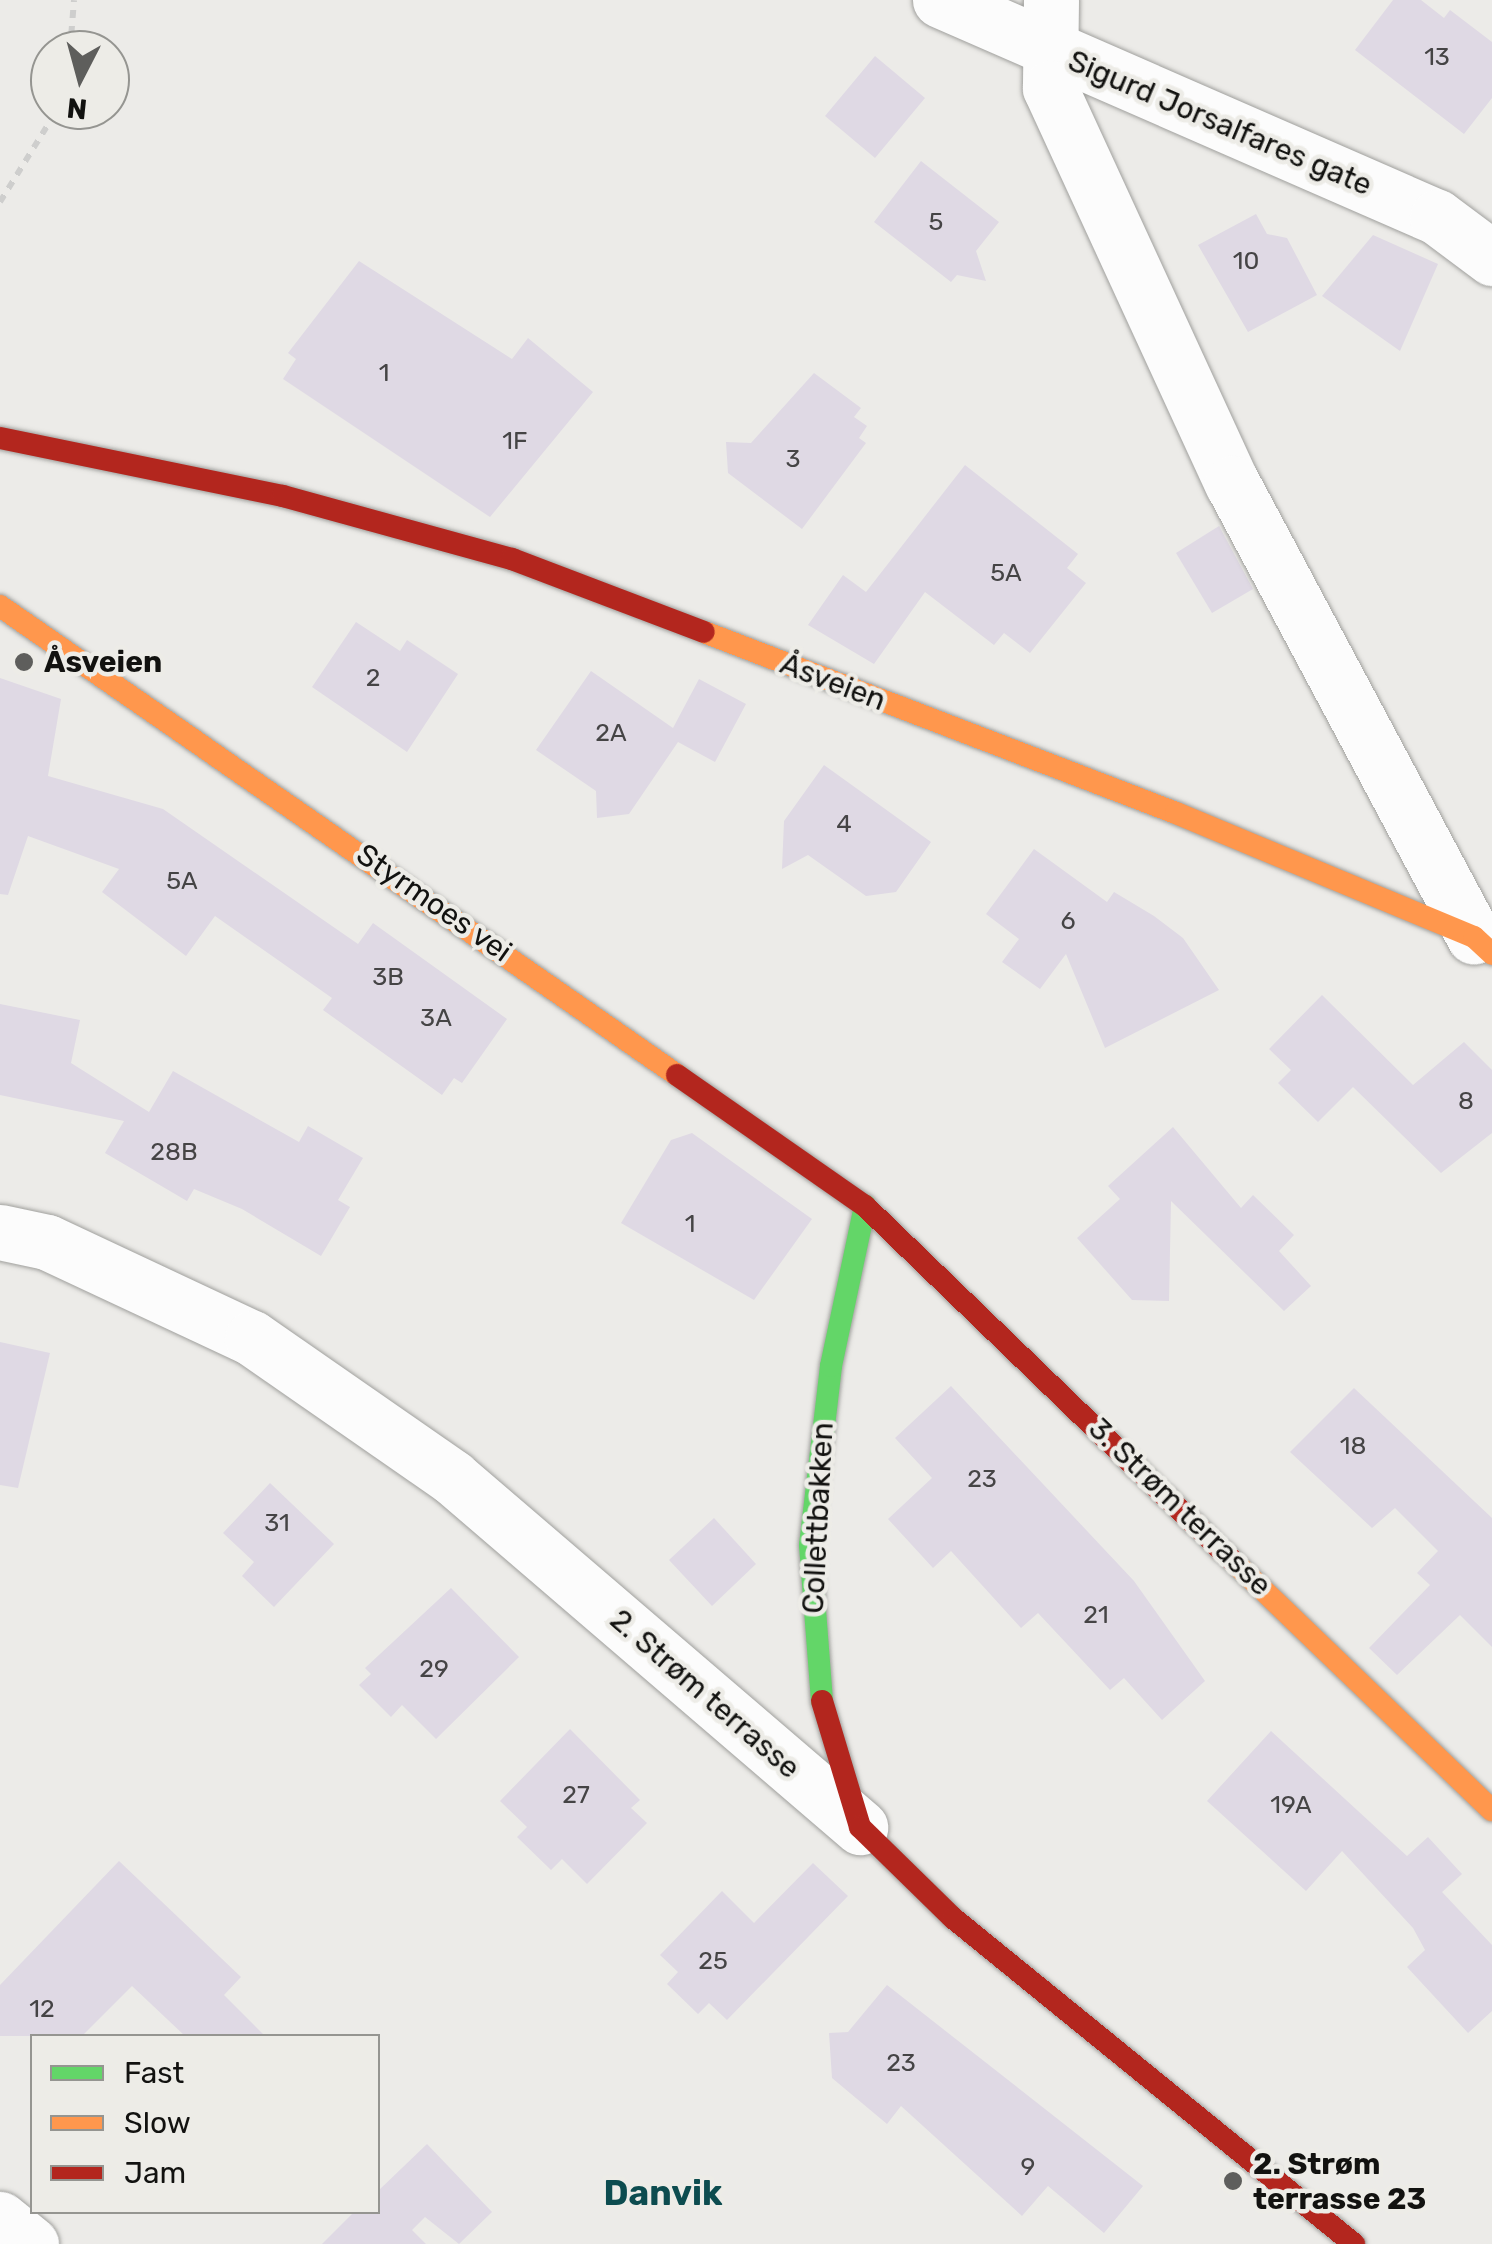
<!DOCTYPE html>
<html>
<head>
<meta charset="utf-8">
<style>
  body { margin:0 }
  #map { position:relative; width:1492px; height:2244px; overflow:hidden; background:#ecebe8; font-family:Rubik,sans-serif }
  div>[style] { position:absolute }
  .building>* { inset:0; background:#dfd9e4 }
  .path>* { height:6px; margin-top:-3px; transform-origin:0; background:repeating-linear-gradient(90deg,#cececd 0 8px,transparent 0 16px) }
  .roads { filter:drop-shadow(0 0 2px #a0a09d) drop-shadow(0 0 2px #a0a09d) }
  .street>* { height:55px; margin:-27.5px; padding:0 27.5px; transform-origin:27.5px; border-radius:27.5px; background:#fcfcfc }
  .fast>* { height:22px; margin:-11px; padding:0 11px; transform-origin:11px; border-radius:11px; background:#63d668 }
  .slow>* { height:22px; margin:-11px; padding:0 11px; transform-origin:11px; border-radius:11px; background:#ff974d }
  .jam>* { height:22px; margin:-11px; padding:0 11px; transform-origin:11px; border-radius:11px; background:#b3261e }
  .dots>* { width:28px; height:28px; translate:-50% -50%; box-sizing:border-box; border:5px solid #edece7; border-radius:50% }
  span { translate:-50% -50%; white-space:nowrap; text-align:center; line-height:1.15; -webkit-text-stroke:9px #edece7; paint-order:stroke }
  .number-label { font-size:25px; color:#454445 }
  .number-label span { -webkit-text-stroke-width:0 }
  .street-label { font-size:30px; color:#121210 }
  .poi-label { font-size:30px; color:#121210; font-weight:700 }
  .left { translate:0 -50%; text-align:left }
  .quarter-label { font-size:35px; color:#0d4c4f; font-weight:700 }
  .legend { position:absolute; left:30px; top:2034px; width:350px; height:180px; box-sizing:border-box; background:#edece7; border:2px solid #959591; margin:0; padding:12px 18px; list-style:none; font-size:30px; color:#121210 }
  .legend li { display:flex; align-items:center; gap:20px; height:50px }
  .legend b { width:50px; border:2px solid #959591 }
  .north { position:absolute; left:30px; top:30px; width:100px; height:100px; box-sizing:border-box; background:#edece7; border:2px solid #959591; border-radius:50%; rotate:186deg; font-size:28px; font-weight:700; line-height:40px; text-align:center; color:#121210 }
  .north::after { content:''; display:block; margin:auto; width:35px; height:45px; background:#5e5e5c; clip-path:polygon(50% 0,100% 100%,50% 72%,0 100%) }
</style>
</head>
<body>
<div id="map">
  <div class="building">
    <div style="clip-path:polygon(1393px 0,1421px 0,1444px 18px,1450px 10px,1492px 42px,1492px 98px,1464px 134px,1355px 50px)"></div>
    <div style="clip-path:polygon(875px 56px,925px 98px,875px 158px,825px 116px)"></div>
    <div style="clip-path:polygon(921px 161px,999px 222px,976px 251px,986px 281px,957px 275px,951px 282px,874px 222px)"></div>
    <div style="clip-path:polygon(1256px 214px,1267px 234px,1287px 238px,1317px 295px,1248px 332px,1198px 245px)"></div>
    <div style="clip-path:polygon(1373px 235px,1438px 264px,1400px 351px,1322px 296px)"></div>
    <div style="clip-path:polygon(359px 261px,512px 359px,528px 338px,593px 392px,490px 517px,283px 379px,296px 359px,288px 353px)"></div>
    <div style="clip-path:polygon(814px 373px,861px 408px,854px 417px,867px 426px,859px 438px,866px 443px,802px 529px,728px 473px,726px 442px,751px 443px)"></div>
    <div style="clip-path:polygon(965px 465px,1078px 554px,1067px 568px,1086px 583px,1030px 653px,1004px 633px,994px 645px,925px 592px,874px 664px,808px 625px,843px 575px,866px 592px)"></div>
    <div style="clip-path:polygon(1219px 526px,1253px 589px,1212px 613px,1176px 553px)"></div>
    <div style="clip-path:polygon(356px 622px,400px 651px,407px 640px,458px 674px,407px 752px,312px 687px)"></div>
    <div style="clip-path:polygon(591px 671px,673px 728px,699px 679px,746px 704px,715px 762px,678px 742px,629px 814px,597px 818px,596px 791px,536px 750px)"></div>
    <div style="clip-path:polygon(0 678px,61px 699px,48px 776px,163px 809px,358px 944px,373px 923px,507px 1019px,462px 1083px,454px 1078px,442px 1095px,323px 1010px,332px 998px,215px 916px,186px 956px,102px 892px,119px 869px,28px 836px,8px 895px,0 894px)"></div>
    <div style="clip-path:polygon(824px 765px,931px 842px,896px 892px,866px 896px,808px 855px,782px 869px,784px 821px)"></div>
    <div style="clip-path:polygon(1034px 849px,1107px 902px,1114px 892px,1154px 916px,1183px 938px,1219px 990px,1105px 1048px,1066px 954px,1040px 989px,1002px 962px,1019px 939px,986px 914px)"></div>
    <div style="clip-path:polygon(1322px 995px,1413px 1085px,1464px 1042px,1492px 1070px,1492px 1133px,1441px 1173px,1353px 1087px,1318px 1122px,1278px 1083px,1291px 1070px,1269px 1049px)"></div>
    <div style="clip-path:polygon(0 1004px,80px 1020px,71px 1063px,149px 1112px,173px 1071px,299px 1142px,308px 1126px,363px 1158px,338px 1200px,350px 1207px,321px 1256px,242px 1209px,194px 1189px,187px 1201px,105px 1153px,124px 1121px,0 1095px)"></div>
    <div style="clip-path:polygon(1173px 1127px,1241px 1208px,1253px 1195px,1294px 1235px,1279px 1251px,1311px 1286px,1284px 1311px,1171px 1201px,1169px 1301px,1132px 1300px,1077px 1238px,1120px 1199px,1108px 1186px)"></div>
    <div style="clip-path:polygon(692px 1133px,812px 1219px,754px 1300px,621px 1223px,671px 1140px)"></div>
    <div style="clip-path:polygon(0 1342px,50px 1353px,18px 1488px,0 1485px)"></div>
    <div style="clip-path:polygon(951px 1386px,1134px 1581px,1205px 1681px,1162px 1720px,1124px 1678px,1110px 1690px,1038px 1613px,1021px 1628px,951px 1551px,933px 1568px,888px 1519px,932px 1478px,895px 1438px)"></div>
    <div style="clip-path:polygon(1354px 1388px,1492px 1518px,1492px 1647px,1460px 1615px,1397px 1675px,1369px 1648px,1430px 1585px,1417px 1573px,1438px 1551px,1395px 1508px,1372px 1528px,1290px 1452px)"></div>
    <div style="clip-path:polygon(270px 1483px,334px 1544px,274px 1607px,242px 1576px,254px 1562px,223px 1533px)"></div>
    <div style="clip-path:polygon(714px 1518px,756px 1564px,712px 1606px,669px 1560px)"></div>
    <div style="clip-path:polygon(451px 1588px,519px 1657px,436px 1739px,402px 1705px,391px 1717px,359px 1685px,371px 1674px,365px 1668px)"></div>
    <div style="clip-path:polygon(570px 1729px,640px 1800px,631px 1808px,647px 1823px,587px 1884px,562px 1859px,551px 1870px,517px 1837px,527px 1827px,500px 1801px)"></div>
    <div style="clip-path:polygon(1271px 1731px,1407px 1856px,1428px 1837px,1462px 1874px,1442px 1892px,1492px 1945px,1492px 2011px,1468px 2033px,1407px 1967px,1425px 1950px,1413px 1928px,1342px 1851px,1306px 1891px,1207px 1801px)"></div>
    <div style="clip-path:polygon(119px 1861px,241px 1977px,224px 1995px,265px 2036px,185px 2036px,132px 1986px,82px 2036px,0 2036px,0 1985px)"></div>
    <div style="clip-path:polygon(813px 1863px,848px 1896px,727px 2020px,709px 2003px,698px 2014px,667px 1984px,678px 1972px,660px 1955px,722px 1891px,754px 1923px)"></div>
    <div style="clip-path:polygon(887px 1985px,1143px 2186px,1104px 2233px,1048px 2186px,1022px 2216px,901px 2106px,887px 2124px,832px 2078px,829px 2033px,848px 2032px)"></div>
    <div style="clip-path:polygon(427px 2144px,492px 2212px,459px 2244px,425px 2217px,412px 2230px,426px 2244px,322px 2244px,354px 2212px,378px 2212px,378px 2191px)"></div>
  </div>
  <div class="path">
    <div style="left:70px;top:50px;width:50px;rotate:-85.4deg"></div>
    <div style="left:0;top:202px;width:108px;rotate:-58.2deg"></div>
  </div>
  <div class="roads">
    <div class="street">
      <div style="left:940px;top:0;width:542px;rotate:23.59deg"></div>
      <div style="left:1437px;top:217px;width:69px;rotate:36.7deg"></div>
      <div style="left:1051px;top:0;width:88px;rotate:90.7deg"></div>
      <div style="left:1050px;top:88px;width:435px;rotate:65.3deg"></div>
      <div style="left:1232px;top:483px;width:514px;rotate:61.94deg"></div>
      <div style="left:0;top:1232px;width:48px;rotate:12deg"></div>
      <div style="left:47px;top:1242px;width:226px;rotate:25.1deg"></div>
      <div style="left:252px;top:1338px;width:244px;rotate:34.8deg"></div>
      <div style="left:452px;top:1477px;width:538px;rotate:40.62deg"></div>
      <div style="left:0;top:2219px;width:40px;rotate:39deg"></div>
    </div>
    <div class="fast">
      <div style="left:822px;top:1701px;width:156px;rotate:-94.4deg"></div>
      <div style="left:810px;top:1545px;width:180px;rotate:-83.3deg"></div>
      <div style="left:831px;top:1366px;width:164px;rotate:-78deg"></div>
    </div>
    <div class="slow">
      <div style="left:0;top:606px;width:824px;rotate:34.71deg"></div>
      <div style="left:704px;top:632px;width:506px;rotate:20.98deg"></div>
      <div style="left:1176px;top:813px;width:323px;rotate:22.6deg"></div>
      <div style="left:1474px;top:937px;width:25px;rotate:43deg"></div>
      <div style="left:1236px;top:1564px;width:355px;rotate:43.9deg"></div>
    </div>
    <div class="jam">
      <div style="left:0;top:438px;width:289px;rotate:11.6deg"></div>
      <div style="left:283px;top:496px;width:238px;rotate:15.4deg"></div>
      <div style="left:512px;top:559px;width:205px;rotate:20.8deg"></div>
      <div style="left:677px;top:1075px;width:229px;rotate:34.9deg"></div>
      <div style="left:865px;top:1206px;width:516px;rotate:43.98deg"></div>
      <div style="left:822px;top:1701px;width:132px;rotate:73.2deg"></div>
      <div style="left:860px;top:1827px;width:130px;rotate:44.4deg"></div>
      <div style="left:953px;top:1918px;width:517px;rotate:39.11deg"></div>
    </div>
  </div>
  <div class="dots">
    <div style="left:24px;top:662px;background:#5e5e5c"></div>
    <div style="left:1233px;top:2181px;background:#5e5e5c"></div>
  </div>
  <div class="number-label">
    <span style="left:1437px;top:57px">13</span>
    <span style="left:936px;top:222px">5</span>
    <span style="left:1246px;top:261px">10</span>
    <span style="left:384px;top:373px">1</span>
    <span style="left:515px;top:441px">1F</span>
    <span style="left:793px;top:459px">3</span>
    <span style="left:1006px;top:573px">5A</span>
    <span style="left:373px;top:678px">2</span>
    <span style="left:611px;top:733px">2A</span>
    <span style="left:844px;top:824px">4</span>
    <span style="left:182px;top:881px">5A</span>
    <span style="left:1068px;top:921px">6</span>
    <span style="left:388px;top:977px">3B</span>
    <span style="left:436px;top:1018px">3A</span>
    <span style="left:1466px;top:1101px">8</span>
    <span style="left:174px;top:1152px">28B</span>
    <span style="left:690px;top:1224px">1</span>
    <span style="left:1353px;top:1446px">18</span>
    <span style="left:982px;top:1479px">23</span>
    <span style="left:277px;top:1523px">31</span>
    <span style="left:1096px;top:1615px">21</span>
    <span style="left:434px;top:1669px">29</span>
    <span style="left:576px;top:1795px">27</span>
    <span style="left:1291px;top:1805px">19A</span>
    <span style="left:713px;top:1961px">25</span>
    <span style="left:42px;top:2009px">12</span>
    <span style="left:901px;top:2063px">23</span>
    <span style="left:1028px;top:2167px">9</span>
  </div>
  <div class="street-label">
    <span style="left:1220px;top:123px;rotate:23deg">Sigurd Jorsalfares gate</span>
    <span style="left:833px;top:682px;rotate:21deg">Åsveien</span>
    <span style="left:434px;top:903px;rotate:35deg">Styrmoes vei</span>
    <span style="left:1180px;top:1507px;rotate:44deg">3. Strøm terrasse</span>
    <span style="left:818px;top:1518px;rotate:-87deg">Collettbakken</span>
    <span style="left:705px;top:1694px;rotate:41deg">2. Strøm terrasse</span>
  </div>
  <div class="poi-label">
    <span class="left" style="left:44px;top:662px">Åsveien</span>
    <span class="left" style="left:1253px;top:2181px">2. Strøm<br>terrasse 23</span>
  </div>
  <div class="quarter-label">
    <span style="left:663px;top:2193px">Danvik</span>
  </div>
  <ul class="legend">
  <li><b style="height:12px;background:#63d668"></b>Fast</li>
  <li><b style="height:12px;background:#ff974d"></b>Slow</li>
  <li><b style="height:12px;background:#b3261e"></b>Jam</li>
  </ul>
  <div class="north">N</div>
</div>
</body>
</html>
